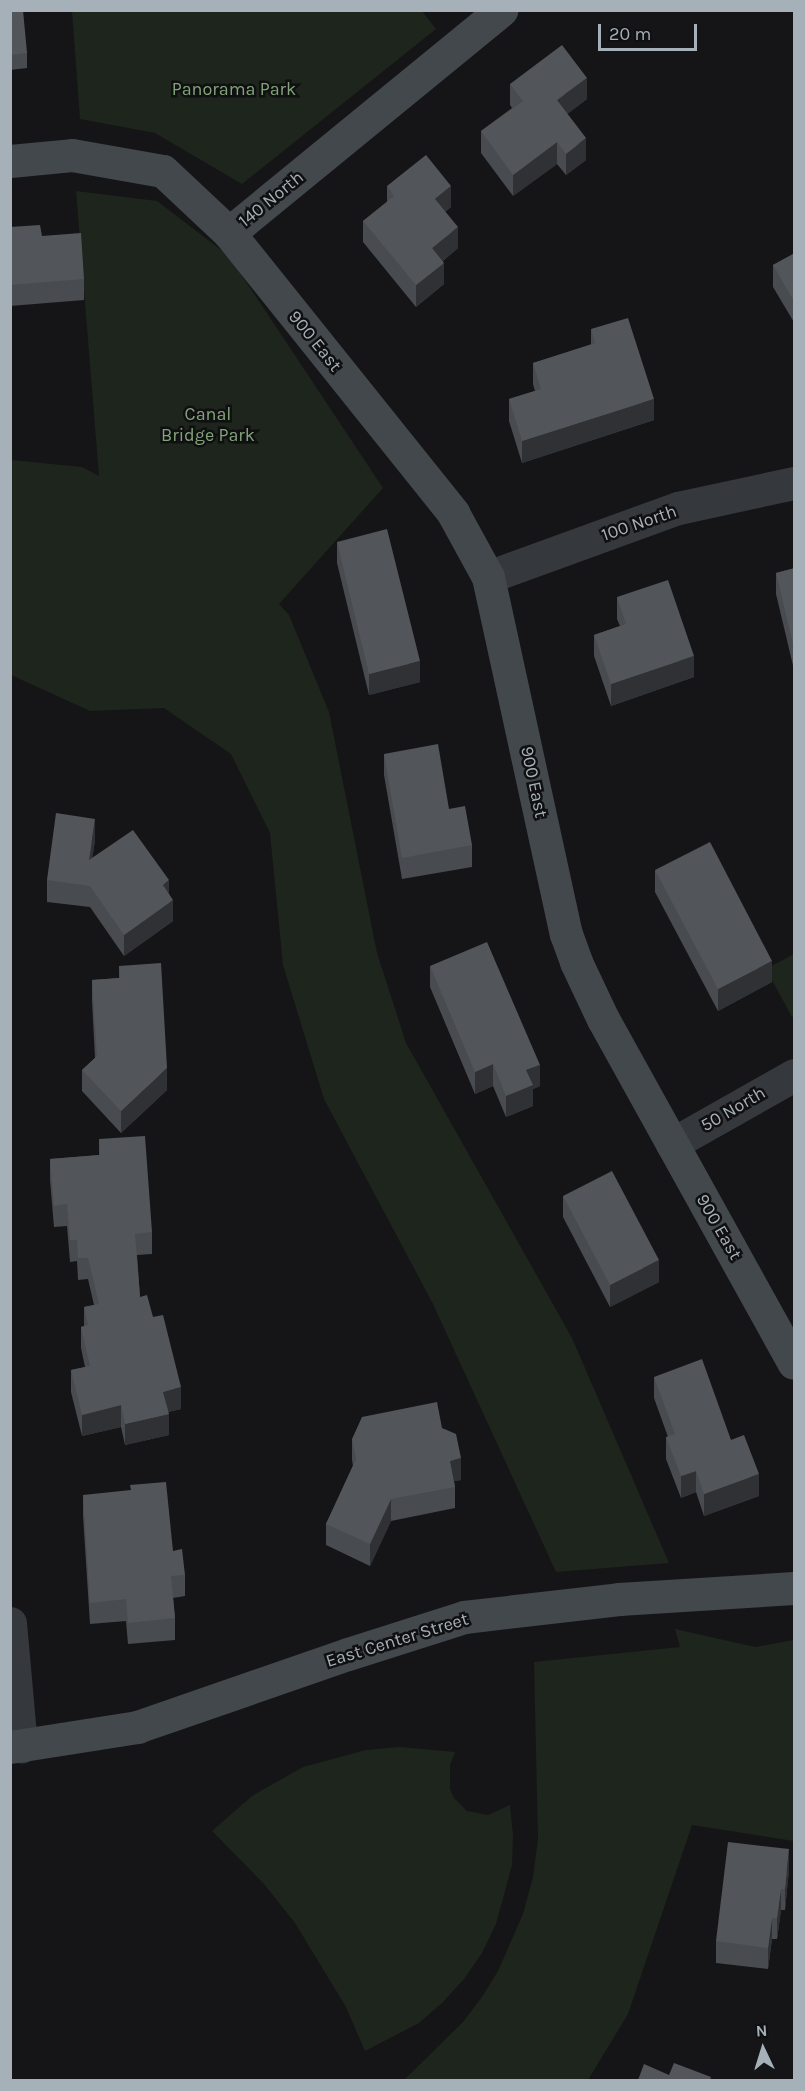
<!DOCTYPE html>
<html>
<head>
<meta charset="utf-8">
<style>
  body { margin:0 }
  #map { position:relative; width:805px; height:2091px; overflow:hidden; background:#151517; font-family:Karla,sans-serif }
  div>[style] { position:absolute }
  .green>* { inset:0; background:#1d251c }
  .street>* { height:33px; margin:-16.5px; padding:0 16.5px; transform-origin:16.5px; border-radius:16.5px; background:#35383c }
  .secondary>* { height:33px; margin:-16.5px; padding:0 16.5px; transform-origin:16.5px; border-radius:16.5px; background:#43484c }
  .wall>* { inset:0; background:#484b4f }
  .shaded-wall>* { inset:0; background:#2f3134 }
  .building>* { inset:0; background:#52565a }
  span { translate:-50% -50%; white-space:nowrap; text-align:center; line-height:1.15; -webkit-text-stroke:5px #101012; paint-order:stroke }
  .park-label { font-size:18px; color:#83a47b }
  .street-label { font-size:18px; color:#a5b0b8 }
  .frame { position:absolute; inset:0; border:12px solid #a5b0b8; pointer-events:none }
  .north { position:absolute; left:733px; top:2019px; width:60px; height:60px; -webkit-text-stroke:4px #101012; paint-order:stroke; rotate:356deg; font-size:16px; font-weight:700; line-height:24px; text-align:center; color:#a5b0b8 }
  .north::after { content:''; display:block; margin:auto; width:21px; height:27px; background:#a5b0b8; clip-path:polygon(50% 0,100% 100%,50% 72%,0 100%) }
  .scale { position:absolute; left:598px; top:24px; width:99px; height:27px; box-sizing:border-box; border:3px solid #a5b0b8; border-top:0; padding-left:8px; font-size:18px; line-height:21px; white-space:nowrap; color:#a5b0b8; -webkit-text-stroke:4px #101012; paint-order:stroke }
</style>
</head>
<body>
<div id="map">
  <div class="green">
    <div style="clip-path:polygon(72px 11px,422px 11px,436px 29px,242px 184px,155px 133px,80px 119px)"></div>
    <div style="clip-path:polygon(76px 191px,157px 201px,229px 256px,383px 488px,279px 604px,289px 615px,329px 712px,377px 953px,406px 1043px,572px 1338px,669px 1563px,556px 1572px,433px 1304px,324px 1099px,283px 965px,270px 833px,231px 754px,164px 708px,90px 711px,11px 675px,11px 460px,82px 467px,99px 476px)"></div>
    <div style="clip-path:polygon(794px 954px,794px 1016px,792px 1017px,766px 969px)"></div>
    <div style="clip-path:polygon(675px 1629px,755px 1647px,794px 1640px,794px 1841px,692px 1825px,628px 2014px,588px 2080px,404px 2080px,463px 2022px,482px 1997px,498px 1971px,523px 1914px,533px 1877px,538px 1839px,534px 1662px,680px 1647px)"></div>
    <div style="clip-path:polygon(399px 1747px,455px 1752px,450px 1765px,450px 1789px,454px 1798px,467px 1811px,488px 1815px,510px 1805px,513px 1835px,512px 1865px,496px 1924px,482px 1953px,464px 1979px,442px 2003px,419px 2023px,365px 2051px,346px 2007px,295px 1923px,264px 1884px,212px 1831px,252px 1796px,303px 1767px,366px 1750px)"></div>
  </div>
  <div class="street">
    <div style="left:488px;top:577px;width:202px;rotate:-20deg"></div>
    <div style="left:678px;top:508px;width:119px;rotate:-12.2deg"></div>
    <div style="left:672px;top:1144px;width:140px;rotate:-29.5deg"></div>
    <div style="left:10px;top:1623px;width:124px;rotate:84.9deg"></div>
  </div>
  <div class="secondary">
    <div style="left:10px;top:161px;width:62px;rotate:-5.5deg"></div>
    <div style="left:72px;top:155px;width:92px;rotate:10deg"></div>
    <div style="left:163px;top:171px;width:91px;rotate:43.2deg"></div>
    <div style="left:229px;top:233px;width:359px;rotate:51.3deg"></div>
    <div style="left:453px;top:513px;width:73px;rotate:61.3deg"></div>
    <div style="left:488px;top:577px;width:365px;rotate:77.7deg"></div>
    <div style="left:566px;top:934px;width:30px;rotate:70deg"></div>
    <div style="left:576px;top:962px;width:63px;rotate:64.7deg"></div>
    <div style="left:603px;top:1019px;width:393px;rotate:61deg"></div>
    <div style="left:229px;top:233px;width:352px;rotate:-39.3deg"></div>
    <div style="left:10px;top:1747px;width:129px;rotate:-8.9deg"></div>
    <div style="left:137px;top:1727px;width:223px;rotate:-19.1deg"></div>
    <div style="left:348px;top:1654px;width:122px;rotate:-17.7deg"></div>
    <div style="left:464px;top:1617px;width:156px;rotate:-6.6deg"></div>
    <div style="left:619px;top:1599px;width:175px;rotate:-3.6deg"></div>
  </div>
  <div class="wall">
    <div style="clip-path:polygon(10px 10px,27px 53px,27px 68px,10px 70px)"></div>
    <div style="clip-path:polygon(510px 84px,587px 99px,567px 114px,586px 160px,566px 175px,557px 164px,513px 196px,481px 153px,481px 131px,512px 108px,510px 105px)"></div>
    <div style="clip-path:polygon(387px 186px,451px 207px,445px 212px,458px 248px,443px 261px,444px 284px,416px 307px,363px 242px,363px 221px,387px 202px)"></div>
    <div style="clip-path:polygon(10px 227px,42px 236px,84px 279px,84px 300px,10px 306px)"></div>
    <div style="clip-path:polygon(795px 253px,795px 324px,773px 287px,773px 265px)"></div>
    <div style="clip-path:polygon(591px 329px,654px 420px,522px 463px,509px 421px,509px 399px,535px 391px,533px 384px,533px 363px,591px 345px)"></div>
    <div style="clip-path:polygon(337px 542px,420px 682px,369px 695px,337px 563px)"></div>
    <div style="clip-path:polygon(795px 568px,795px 674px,776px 594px,776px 573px)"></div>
    <div style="clip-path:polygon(617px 597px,694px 677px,611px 706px,594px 656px,594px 635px,620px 626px,617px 619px)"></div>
    <div style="clip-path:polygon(384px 754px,449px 809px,472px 845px,472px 867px,402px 879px,384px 775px)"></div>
    <div style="clip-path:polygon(95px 840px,92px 858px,169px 893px,173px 921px,124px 956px,90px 907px,47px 902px,47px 880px)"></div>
    <div style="clip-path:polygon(655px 870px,772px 982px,718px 1011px,655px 892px)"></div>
    <div style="clip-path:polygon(119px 966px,167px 1090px,121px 1133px,82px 1091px,82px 1070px,95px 1058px,92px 1001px,92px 980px,119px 978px)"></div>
    <div style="clip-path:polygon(430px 966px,540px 1086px,533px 1089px,533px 1106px,506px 1117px,493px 1086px,475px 1094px,430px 987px)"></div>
    <div style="clip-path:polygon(99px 1139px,152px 1232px,152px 1254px,137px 1255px,140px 1297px,153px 1317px,181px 1409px,168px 1412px,169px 1435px,125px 1445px,121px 1427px,82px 1436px,71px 1392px,71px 1370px,85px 1367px,81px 1348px,81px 1327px,84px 1326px,84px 1307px,94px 1305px,88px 1279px,78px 1280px,77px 1261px,70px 1262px,67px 1226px,54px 1227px,50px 1180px,50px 1159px,99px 1155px)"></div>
    <div style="clip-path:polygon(563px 1196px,659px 1282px,610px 1307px,563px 1217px)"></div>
    <div style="clip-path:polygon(654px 1377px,731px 1440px,759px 1496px,704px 1516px,696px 1492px,681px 1498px,666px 1459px,666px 1437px,668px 1437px,654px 1398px)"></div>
    <div style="clip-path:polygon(442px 1428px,461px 1480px,454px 1481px,455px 1487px,455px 1508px,391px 1521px,370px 1566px,326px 1545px,326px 1524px,353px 1466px,352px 1460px,352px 1439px)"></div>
    <div style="clip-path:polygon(83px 1495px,173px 1551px,185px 1575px,185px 1596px,173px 1598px,175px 1618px,175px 1640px,128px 1644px,126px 1621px,90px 1624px,83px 1516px)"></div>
    <div style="clip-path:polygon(789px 1870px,785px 1910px,781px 1910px,777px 1939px,772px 1939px,768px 1969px,716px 1963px,716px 1941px)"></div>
  </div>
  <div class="shaded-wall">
    <div style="clip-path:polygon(587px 78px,587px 99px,557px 122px,557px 100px)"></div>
    <div style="clip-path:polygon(586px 138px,586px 160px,566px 175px,566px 154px)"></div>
    <div style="clip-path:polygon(557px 142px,557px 164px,513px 196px,513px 175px)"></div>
    <div style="clip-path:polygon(451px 186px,451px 207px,435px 220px,435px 199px)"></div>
    <div style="clip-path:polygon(458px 227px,458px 248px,432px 270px,432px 248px)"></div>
    <div style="clip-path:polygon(444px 263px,444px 284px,416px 307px,416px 285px)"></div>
    <div style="clip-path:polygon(654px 399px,654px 420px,522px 463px,522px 441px)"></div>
    <div style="clip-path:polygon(694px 656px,694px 677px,611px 706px,611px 684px)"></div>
    <div style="clip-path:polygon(420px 661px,420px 682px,369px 695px,369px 674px)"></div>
    <div style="clip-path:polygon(95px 819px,95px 840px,89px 882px,89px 860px)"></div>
    <div style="clip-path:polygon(169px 880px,169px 902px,163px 885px)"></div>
    <div style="clip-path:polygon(173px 900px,173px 921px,124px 956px,124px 935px)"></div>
    <div style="clip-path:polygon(772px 961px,772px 982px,718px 1011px,718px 989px)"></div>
    <div style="clip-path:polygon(493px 1064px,493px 1086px,475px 1094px,475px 1072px)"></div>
    <div style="clip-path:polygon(540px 1065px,540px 1086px,533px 1089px,533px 1106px,506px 1117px,506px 1096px,526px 1070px)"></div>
    <div style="clip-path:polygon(167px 1068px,167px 1090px,121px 1133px,121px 1111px)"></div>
    <div style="clip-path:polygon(659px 1260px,659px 1282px,610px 1307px,610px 1285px)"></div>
    <div style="clip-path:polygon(181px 1387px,181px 1409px,163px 1413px,163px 1392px)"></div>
    <div style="clip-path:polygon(121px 1405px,121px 1427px,82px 1436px,82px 1415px)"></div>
    <div style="clip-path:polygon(169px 1414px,169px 1435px,125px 1445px,125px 1424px)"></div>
    <div style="clip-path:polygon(461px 1458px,461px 1480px,450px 1482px,450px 1461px)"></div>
    <div style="clip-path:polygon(696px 1471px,696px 1492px,681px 1498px,681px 1476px)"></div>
    <div style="clip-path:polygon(759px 1474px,759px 1496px,704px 1516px,704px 1494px)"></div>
    <div style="clip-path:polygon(391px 1499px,391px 1521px,370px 1566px,370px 1544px)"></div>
    <div style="clip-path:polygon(789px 1849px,789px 1870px,785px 1910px,785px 1889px)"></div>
    <div style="clip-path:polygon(781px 1889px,781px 1910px,777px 1939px,777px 1918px)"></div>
    <div style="clip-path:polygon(772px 1918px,772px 1939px,768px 1969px,768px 1948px)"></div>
  </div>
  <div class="building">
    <div style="clip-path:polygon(10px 10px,23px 10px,27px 53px,10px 55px)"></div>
    <div style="clip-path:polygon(562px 45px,587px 78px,557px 100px,586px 138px,566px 154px,557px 142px,513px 175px,481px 131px,523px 101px,510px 84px)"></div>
    <div style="clip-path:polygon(426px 155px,451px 186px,435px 199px,458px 227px,432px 248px,444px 263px,416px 285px,363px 221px,394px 196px,387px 186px)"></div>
    <div style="clip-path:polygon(40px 225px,42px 236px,81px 233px,84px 279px,10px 285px,10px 227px)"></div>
    <div style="clip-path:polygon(795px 253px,795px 303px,773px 265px)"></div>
    <div style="clip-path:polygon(628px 318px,654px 399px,522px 441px,509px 399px,541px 389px,533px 363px,595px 343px,591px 329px)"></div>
    <div style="clip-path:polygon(387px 529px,420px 661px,369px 674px,337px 542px)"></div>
    <div style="clip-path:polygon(795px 568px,795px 652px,776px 573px)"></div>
    <div style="clip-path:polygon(668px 580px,694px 656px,611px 684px,594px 635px,626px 624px,617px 597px)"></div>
    <div style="clip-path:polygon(438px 744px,449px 809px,465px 806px,472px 845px,402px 858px,384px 754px)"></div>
    <div style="clip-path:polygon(56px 813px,95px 819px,89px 860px,133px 830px,169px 880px,163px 885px,173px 900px,124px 935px,90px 886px,47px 880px)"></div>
    <div style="clip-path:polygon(710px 842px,772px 961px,718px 989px,655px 870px)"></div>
    <div style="clip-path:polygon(487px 942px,540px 1065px,526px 1070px,533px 1085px,506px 1096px,493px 1064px,475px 1072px,430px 966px)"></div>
    <div style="clip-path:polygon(161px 963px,167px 1068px,121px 1111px,82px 1070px,97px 1056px,92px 980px,120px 978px,119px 966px)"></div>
    <div style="clip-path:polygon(145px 1136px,152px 1232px,135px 1234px,140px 1297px,147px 1295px,153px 1317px,163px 1315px,181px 1387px,163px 1392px,169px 1414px,125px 1424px,121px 1405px,82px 1415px,71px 1370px,90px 1366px,81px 1327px,88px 1325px,84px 1307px,99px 1304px,88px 1258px,78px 1258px,77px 1240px,70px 1240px,67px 1204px,54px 1206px,50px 1159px,100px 1155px,99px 1139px)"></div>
    <div style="clip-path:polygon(612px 1171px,659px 1260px,610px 1285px,563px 1196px)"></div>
    <div style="clip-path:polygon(702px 1359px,731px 1440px,744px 1435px,759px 1474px,704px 1494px,696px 1471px,681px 1476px,666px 1437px,675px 1434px,654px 1377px)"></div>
    <div style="clip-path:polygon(437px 1402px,442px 1428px,456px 1434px,461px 1458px,450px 1461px,455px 1487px,391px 1499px,370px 1544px,326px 1524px,356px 1459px,352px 1439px,362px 1417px)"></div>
    <div style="clip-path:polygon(166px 1482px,173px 1551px,182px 1549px,185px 1575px,171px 1576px,175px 1618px,128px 1623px,126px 1599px,90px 1603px,83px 1495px,131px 1490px,130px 1485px)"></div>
    <div style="clip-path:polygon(728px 1842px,789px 1849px,785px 1889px,781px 1889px,777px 1918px,772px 1918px,768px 1948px,716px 1941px)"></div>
    <div style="clip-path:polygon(674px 2063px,711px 2077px,710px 2080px,638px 2080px,644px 2064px,669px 2075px)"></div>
  </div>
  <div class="park-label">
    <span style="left:234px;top:89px">Panorama Park</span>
    <span style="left:208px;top:425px">Canal<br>Bridge Park</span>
  </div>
  <div class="street-label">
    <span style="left:271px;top:199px;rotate:-39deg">140 North</span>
    <span style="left:315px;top:341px;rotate:51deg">900 East</span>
    <span style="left:639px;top:523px;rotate:-19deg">100 North</span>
    <span style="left:534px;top:782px;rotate:78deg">900 East</span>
    <span style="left:733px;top:1109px;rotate:-30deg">50 North</span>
    <span style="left:719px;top:1227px;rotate:60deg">900 East</span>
    <span style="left:397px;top:1640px;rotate:-17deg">East Center Street</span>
  </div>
  <div class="frame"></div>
  <div class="north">N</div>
  <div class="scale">20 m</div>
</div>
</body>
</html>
